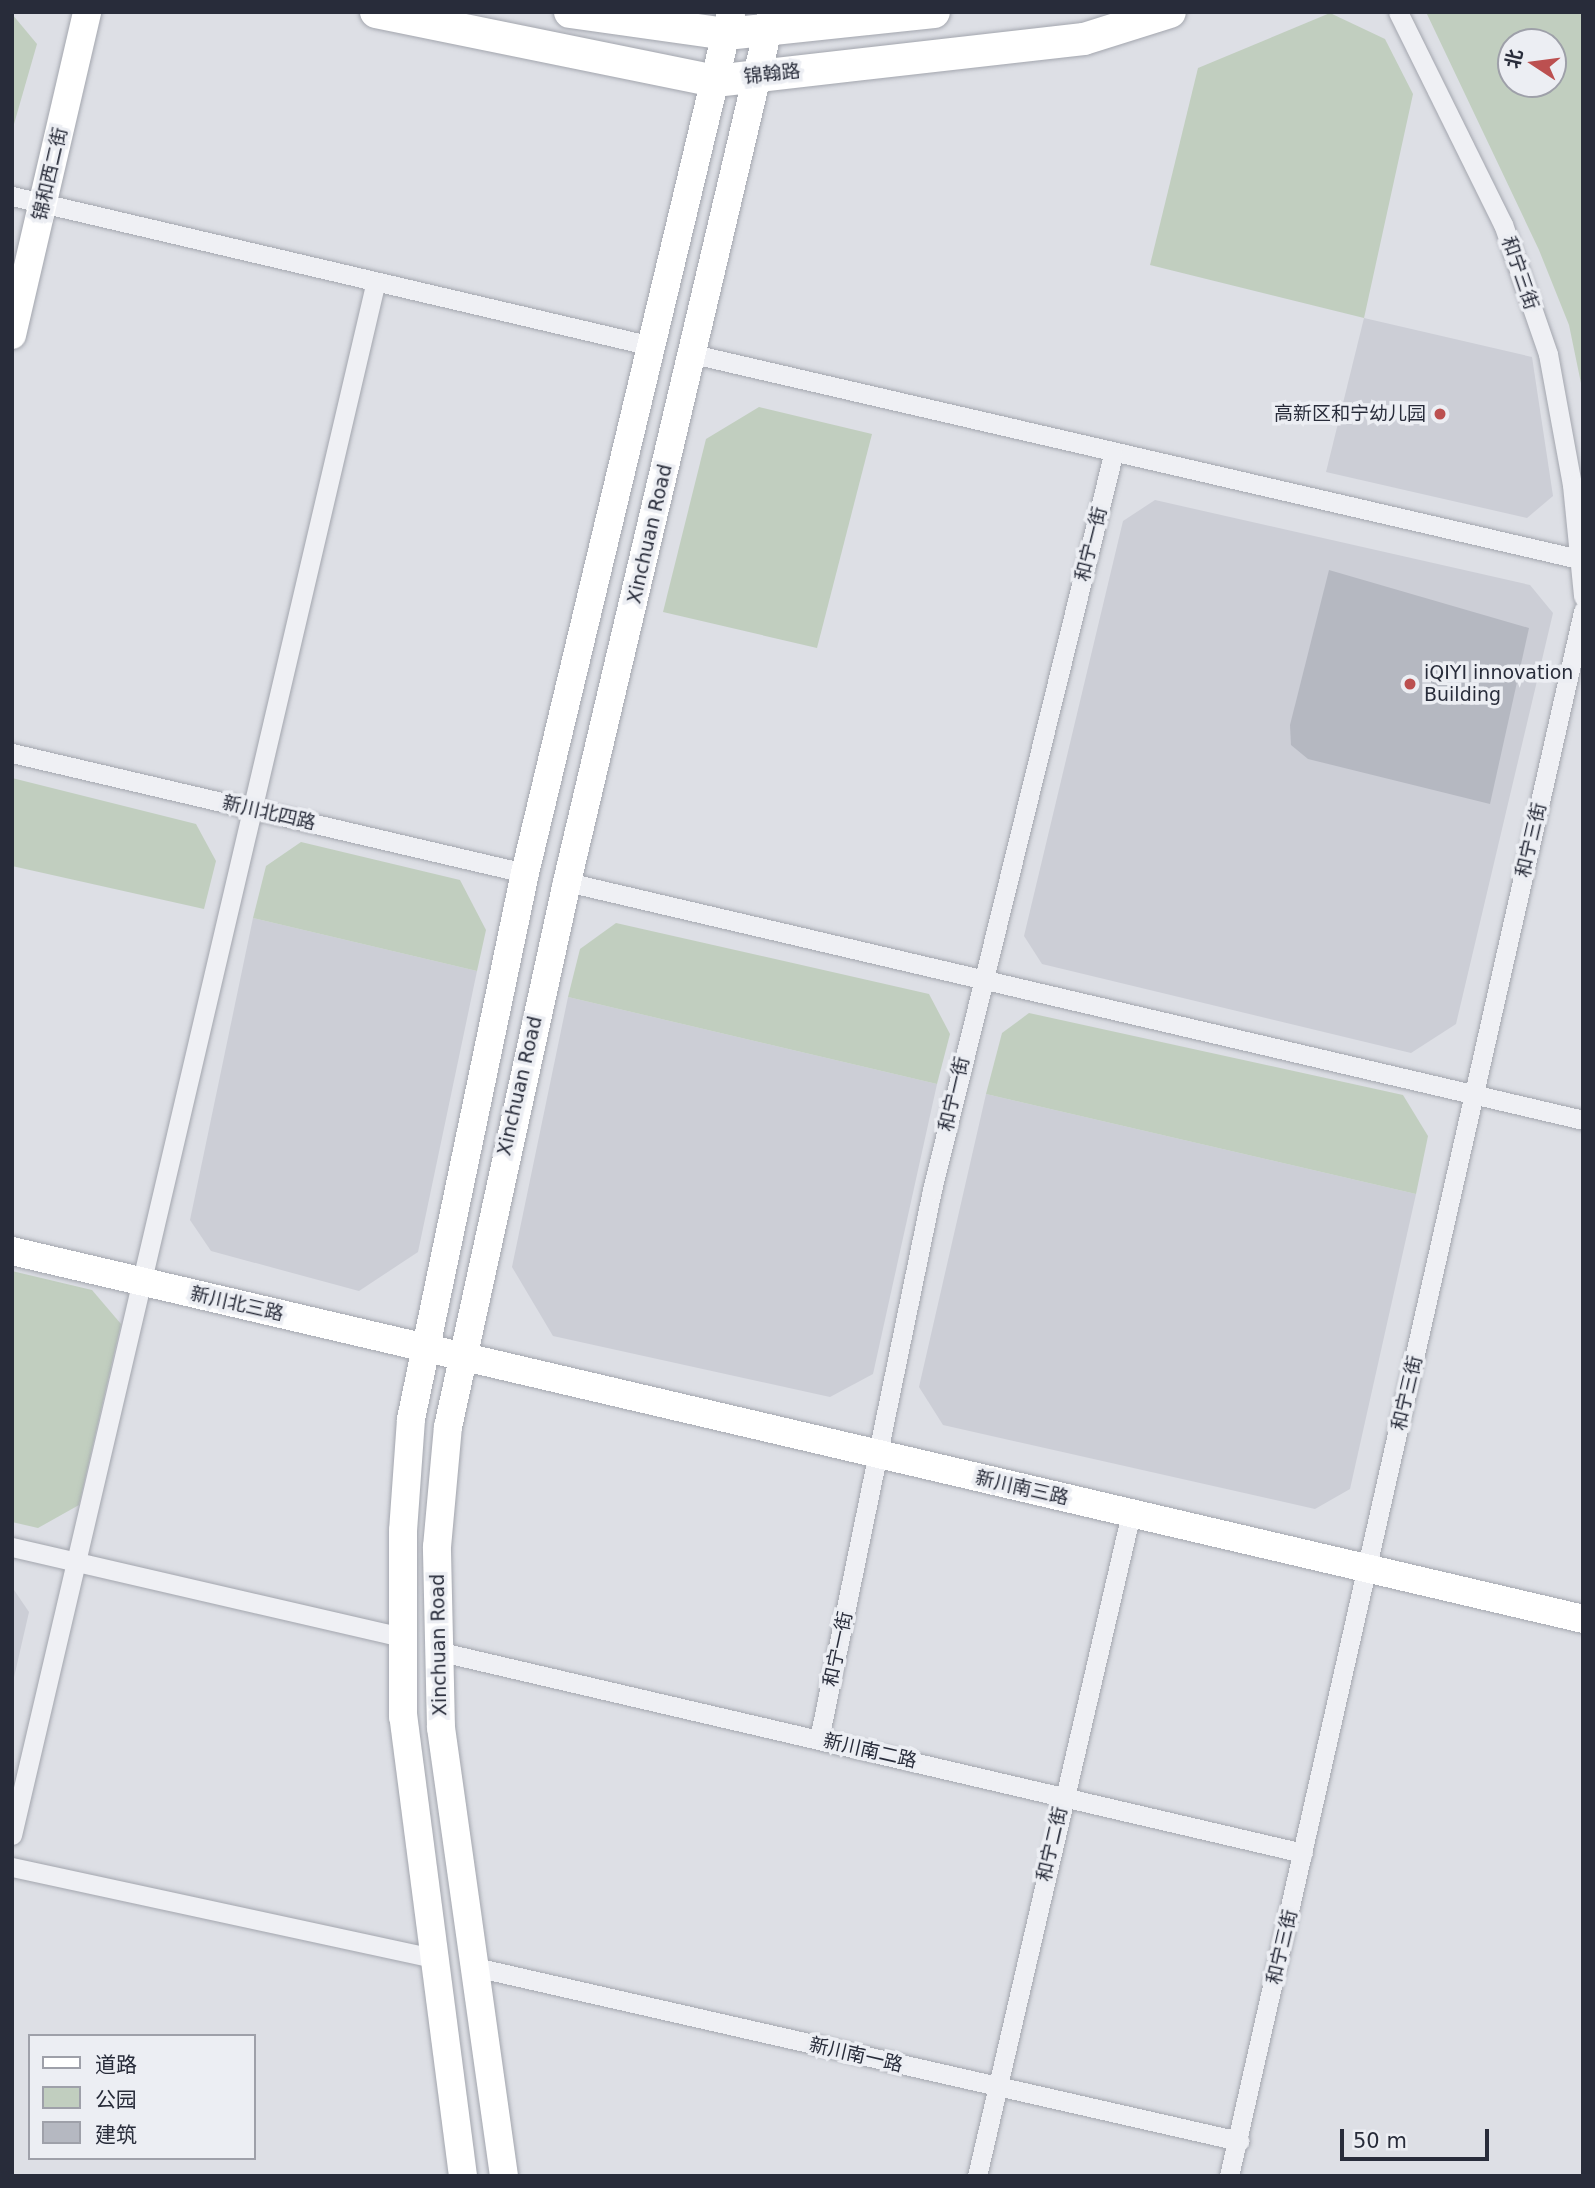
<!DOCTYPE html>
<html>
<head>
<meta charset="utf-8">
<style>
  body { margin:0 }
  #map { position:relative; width:1595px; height:2188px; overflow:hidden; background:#dddfe5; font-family:"DejaVu Sans","Noto Sans SC",sans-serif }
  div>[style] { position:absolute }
  .built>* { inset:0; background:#ccced6 }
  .green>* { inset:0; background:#c1cebf }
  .building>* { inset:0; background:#b5b8c1 }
  .roads { filter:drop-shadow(0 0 2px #a3a6ae) drop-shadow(0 0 2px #a3a6ae) }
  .street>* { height:19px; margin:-9.5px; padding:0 9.5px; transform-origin:9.5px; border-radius:9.5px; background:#eff0f4 }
  .secondary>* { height:28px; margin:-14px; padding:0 14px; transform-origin:14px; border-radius:14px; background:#fff }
  .primary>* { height:32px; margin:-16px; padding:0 16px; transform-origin:16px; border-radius:16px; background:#fff }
  .dots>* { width:19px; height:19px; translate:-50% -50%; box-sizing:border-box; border:4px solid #eceef3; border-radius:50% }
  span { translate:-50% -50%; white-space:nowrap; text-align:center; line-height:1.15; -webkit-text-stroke:7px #eceef3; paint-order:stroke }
  .street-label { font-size:19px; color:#282c3a }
  .poi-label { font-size:19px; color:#282c3a }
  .right { translate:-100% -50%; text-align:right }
  .left { translate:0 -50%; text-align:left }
  .frame { position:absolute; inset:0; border:14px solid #282c3a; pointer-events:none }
  .legend { position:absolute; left:28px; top:2034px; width:228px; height:126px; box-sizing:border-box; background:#eceef3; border:2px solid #9ea0a9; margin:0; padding:9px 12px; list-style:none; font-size:21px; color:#282c3a }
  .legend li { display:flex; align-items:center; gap:14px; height:35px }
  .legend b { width:35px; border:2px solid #9ea0a9 }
  .north { position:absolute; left:1497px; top:28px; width:70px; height:70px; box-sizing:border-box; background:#eceef3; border:2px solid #9ea0a9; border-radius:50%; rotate:283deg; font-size:19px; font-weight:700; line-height:28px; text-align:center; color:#282c3a }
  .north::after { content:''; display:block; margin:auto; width:24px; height:32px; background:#bc5050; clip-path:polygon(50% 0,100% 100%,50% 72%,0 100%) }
  .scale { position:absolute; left:1340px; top:2129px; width:149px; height:32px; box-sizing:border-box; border:4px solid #282c3a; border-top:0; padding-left:9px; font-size:21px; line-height:24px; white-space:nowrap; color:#282c3a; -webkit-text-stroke:5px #eceef3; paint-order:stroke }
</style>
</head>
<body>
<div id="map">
  <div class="built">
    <div style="clip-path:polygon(1364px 318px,1532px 357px,1553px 496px,1527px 518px,1326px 472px)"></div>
    <div style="clip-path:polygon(1155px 500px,1530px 585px,1553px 613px,1456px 1024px,1411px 1053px,1042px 964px,1024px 936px,1123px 521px)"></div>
    <div style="clip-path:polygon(253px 918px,477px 971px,418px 1252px,359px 1291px,211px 1251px,190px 1220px)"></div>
    <div style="clip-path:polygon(568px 997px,937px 1084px,873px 1374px,830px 1397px,553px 1336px,512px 1267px)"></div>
    <div style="clip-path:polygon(986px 1094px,1416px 1194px,1350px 1489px,1315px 1509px,943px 1425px,919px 1387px)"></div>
    <div style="clip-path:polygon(12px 1587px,29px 1612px,12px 1686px)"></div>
  </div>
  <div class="green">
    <div style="clip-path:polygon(evenodd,1426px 12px,1583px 12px,1583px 393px,1569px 325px,1539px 250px,1426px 12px,1553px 42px,1553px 84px,1511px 84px,1511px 42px,1553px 42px)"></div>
    <div style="clip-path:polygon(1330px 13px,1385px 39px,1413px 94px,1364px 318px,1150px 265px,1198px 68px)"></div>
    <div style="clip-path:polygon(12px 14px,37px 44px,12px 131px)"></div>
    <div style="clip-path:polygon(759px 407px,872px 434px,817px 648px,663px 612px,706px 439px)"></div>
    <div style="clip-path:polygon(12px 778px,196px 824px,216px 861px,204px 909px,12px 866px)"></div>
    <div style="clip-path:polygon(301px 842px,460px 880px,486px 930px,477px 971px,253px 918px,266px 866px)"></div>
    <div style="clip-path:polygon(616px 923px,929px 994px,950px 1034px,937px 1084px,568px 997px,580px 949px)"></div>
    <div style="clip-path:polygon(1029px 1013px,1403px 1095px,1428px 1136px,1416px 1194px,986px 1094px,1002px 1033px)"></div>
    <div style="clip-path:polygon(12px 1271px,92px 1290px,121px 1324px,79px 1505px,38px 1528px,12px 1522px)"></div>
  </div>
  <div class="building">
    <div style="clip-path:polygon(1329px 570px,1529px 628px,1490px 804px,1308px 759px,1291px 745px,1290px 725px)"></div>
  </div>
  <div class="roads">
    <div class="street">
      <div style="left:1398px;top:12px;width:237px;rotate:63.7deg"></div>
      <div style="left:1503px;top:224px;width:138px;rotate:70.9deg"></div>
      <div style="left:1548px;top:354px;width:133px;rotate:79.6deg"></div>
      <div style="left:1572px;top:485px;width:112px;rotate:84.3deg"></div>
      <div style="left:12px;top:196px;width:657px;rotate:13.19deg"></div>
      <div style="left:693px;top:354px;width:914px;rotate:13.03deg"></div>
      <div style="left:12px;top:753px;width:527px;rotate:13.17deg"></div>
      <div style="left:567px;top:882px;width:1044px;rotate:13.18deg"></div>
      <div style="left:12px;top:1547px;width:399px;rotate:13deg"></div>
      <div style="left:437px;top:1651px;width:889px;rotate:13.13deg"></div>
      <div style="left:819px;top:1739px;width:561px;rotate:-78.37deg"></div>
      <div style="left:932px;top:1190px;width:757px;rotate:-76.17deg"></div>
      <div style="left:12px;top:1835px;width:1592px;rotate:-76.82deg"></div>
      <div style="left:12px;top:1867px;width:432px;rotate:12.2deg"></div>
      <div style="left:475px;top:1967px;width:784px;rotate:12.83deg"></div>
      <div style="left:977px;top:2176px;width:681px;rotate:-76.92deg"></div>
      <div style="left:1229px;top:2176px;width:1605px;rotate:-77.25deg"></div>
    </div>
    <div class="secondary">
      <div style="left:12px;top:335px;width:332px;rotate:-76.9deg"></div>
      <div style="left:12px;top:1251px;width:1614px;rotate:13.18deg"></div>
      <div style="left:463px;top:2176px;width:463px;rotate:-97.4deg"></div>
      <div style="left:403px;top:1717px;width:186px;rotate:-90deg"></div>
      <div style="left:403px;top:1531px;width:112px;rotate:-85.9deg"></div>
      <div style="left:411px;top:1419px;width:558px;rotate:-78.21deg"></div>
      <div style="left:525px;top:873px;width:885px;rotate:-76.54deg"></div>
      <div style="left:504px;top:2176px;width:452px;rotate:-98deg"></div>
      <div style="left:441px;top:1728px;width:181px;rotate:-91.3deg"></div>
      <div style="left:437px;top:1547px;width:121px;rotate:-84.8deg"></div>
      <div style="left:448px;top:1427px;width:558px;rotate:-77.68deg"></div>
      <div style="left:567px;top:882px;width:894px;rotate:-76.74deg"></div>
    </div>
    <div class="primary">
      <div style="left:376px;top:12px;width:346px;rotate:11.5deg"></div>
      <div style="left:715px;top:81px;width:371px;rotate:-6.5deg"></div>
      <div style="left:1084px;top:39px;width:90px;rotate:-17.4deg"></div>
      <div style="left:570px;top:12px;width:158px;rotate:8deg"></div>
      <div style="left:726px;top:34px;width:209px;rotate:-6deg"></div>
    </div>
  </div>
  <div class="dots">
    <div style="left:1440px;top:414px;background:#bc5050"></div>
    <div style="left:1410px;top:684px;background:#bc5050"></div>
  </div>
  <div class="street-label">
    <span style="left:772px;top:74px;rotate:-6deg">锦翰路</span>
    <span style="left:50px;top:174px;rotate:-77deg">锦和西二街</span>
    <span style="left:1520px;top:273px;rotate:71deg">和宁三街</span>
    <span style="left:650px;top:534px;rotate:-77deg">Xinchuan Road</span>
    <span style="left:1091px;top:544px;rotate:-76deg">和宁一街</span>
    <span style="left:269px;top:813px;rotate:13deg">新川北四路</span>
    <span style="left:1531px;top:840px;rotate:-77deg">和宁三街</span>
    <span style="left:520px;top:1086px;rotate:-77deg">Xinchuan Road</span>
    <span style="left:954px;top:1094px;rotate:-77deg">和宁一街</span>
    <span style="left:237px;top:1304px;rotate:13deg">新川北三路</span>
    <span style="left:1407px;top:1393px;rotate:-77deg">和宁三街</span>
    <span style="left:1022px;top:1488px;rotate:13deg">新川南三路</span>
    <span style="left:439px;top:1645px;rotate:-91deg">Xinchuan Road</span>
    <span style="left:838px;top:1649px;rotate:-78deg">和宁一街</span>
    <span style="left:870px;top:1751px;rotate:13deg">新川南二路</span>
    <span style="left:1052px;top:1844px;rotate:-77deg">和宁二街</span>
    <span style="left:1282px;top:1947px;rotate:-77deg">和宁三街</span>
    <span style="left:856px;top:2055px;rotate:13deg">新川南一路</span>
  </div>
  <div class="poi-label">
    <span class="right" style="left:1426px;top:414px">高新区和宁幼儿园</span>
    <span class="left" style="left:1424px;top:684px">iQIYI innovation<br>Building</span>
  </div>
  <div class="frame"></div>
  <ul class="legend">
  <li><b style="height:9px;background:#fff"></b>道路</li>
  <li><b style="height:19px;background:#c1cebf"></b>公园</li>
  <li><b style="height:19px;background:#b5b8c1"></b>建筑</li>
  </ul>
  <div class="north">北</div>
  <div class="scale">50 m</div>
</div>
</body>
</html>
